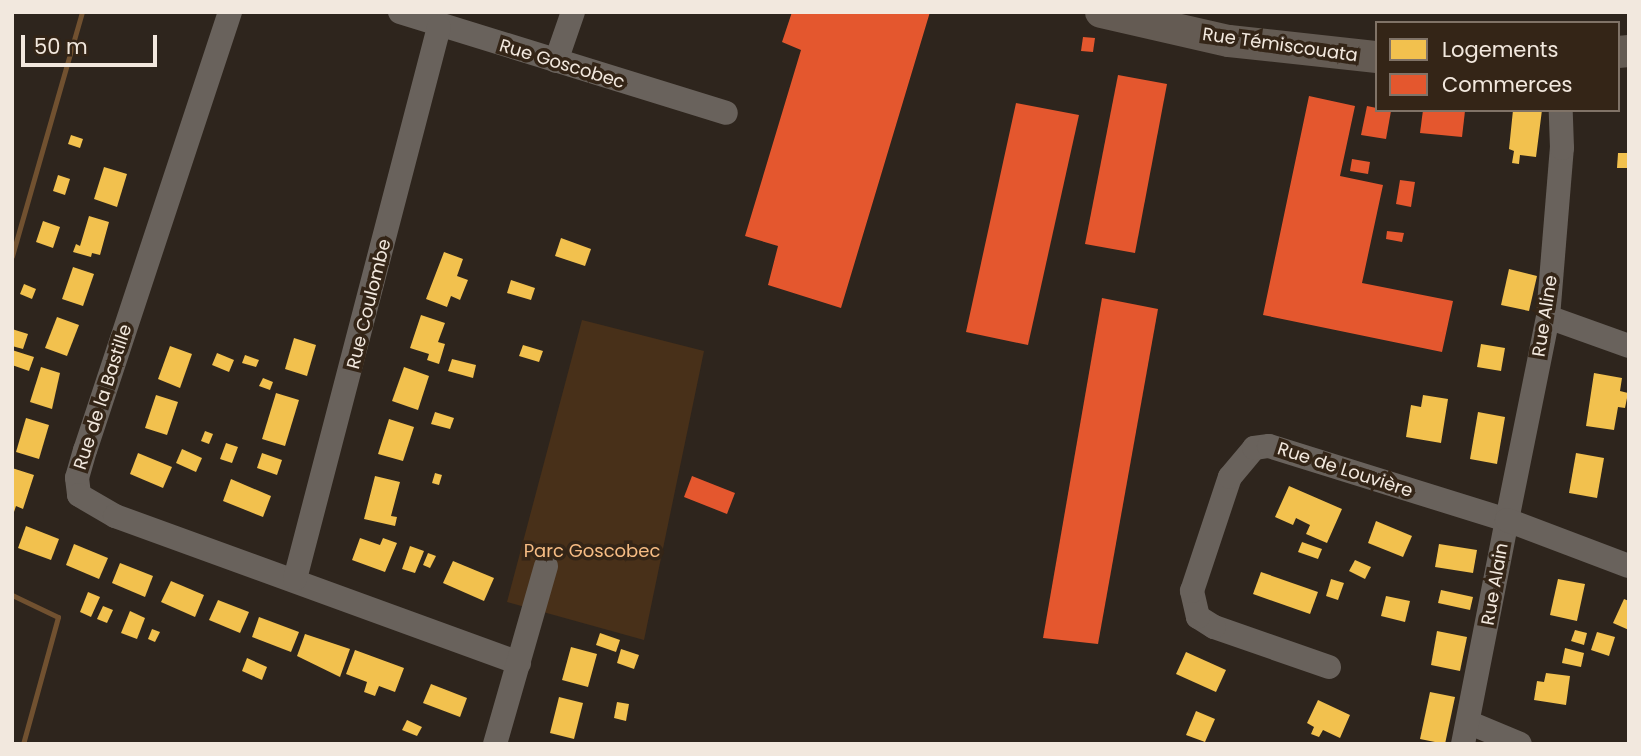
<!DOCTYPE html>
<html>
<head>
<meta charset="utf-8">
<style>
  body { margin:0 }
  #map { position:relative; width:1641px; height:756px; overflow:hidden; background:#2e251d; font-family:Poppins,sans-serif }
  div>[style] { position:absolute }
  .green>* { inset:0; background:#483019 }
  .homes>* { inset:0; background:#f2c14e }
  .shops>* { inset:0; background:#e4572e }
  .stream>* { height:5px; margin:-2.5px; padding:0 2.5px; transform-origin:2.5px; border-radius:2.5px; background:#715130 }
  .minor>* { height:24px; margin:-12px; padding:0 12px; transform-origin:12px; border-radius:12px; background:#69625c }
  .major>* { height:32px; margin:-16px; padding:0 16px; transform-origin:16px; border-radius:16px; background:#645b53 }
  span { translate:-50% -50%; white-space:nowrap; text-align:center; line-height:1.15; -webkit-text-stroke:7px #342517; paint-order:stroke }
  .street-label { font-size:18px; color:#f2e8de }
  .park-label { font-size:18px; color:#f6bc84 }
  .frame { position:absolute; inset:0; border:14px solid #f2e8de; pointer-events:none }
  .legend { position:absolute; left:1375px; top:21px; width:245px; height:91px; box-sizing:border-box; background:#342517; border:2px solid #807367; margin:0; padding:9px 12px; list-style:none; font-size:21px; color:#f2e8de }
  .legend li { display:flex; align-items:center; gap:14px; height:35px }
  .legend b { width:35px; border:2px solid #807367 }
  .scale { position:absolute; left:21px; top:35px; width:136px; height:32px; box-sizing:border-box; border:4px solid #f2e8de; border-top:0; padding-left:9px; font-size:21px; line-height:24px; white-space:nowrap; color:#f2e8de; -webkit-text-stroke:5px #342517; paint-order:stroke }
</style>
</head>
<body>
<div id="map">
  <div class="green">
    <div style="clip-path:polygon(582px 320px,704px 351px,644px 640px,507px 602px)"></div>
  </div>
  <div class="homes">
    <div style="clip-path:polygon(1513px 110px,1542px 110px,1536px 157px,1520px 155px,1519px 164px,1512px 163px,1514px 151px,1509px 149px)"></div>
    <div style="clip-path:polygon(71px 135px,83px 139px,80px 148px,68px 144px)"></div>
    <div style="clip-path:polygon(1618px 153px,1629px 153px,1629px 168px,1617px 168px)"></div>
    <div style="clip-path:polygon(104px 167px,127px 174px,117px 207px,94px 199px)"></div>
    <div style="clip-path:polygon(58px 175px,70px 179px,65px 195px,53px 191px)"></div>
    <div style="clip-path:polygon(89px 216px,109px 222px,100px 255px,92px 253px,91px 257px,73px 252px,76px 244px,80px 246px)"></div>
    <div style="clip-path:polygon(43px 221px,60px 227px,53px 248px,36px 242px)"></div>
    <div style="clip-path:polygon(561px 238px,591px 249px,585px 266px,555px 256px)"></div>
    <div style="clip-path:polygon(444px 252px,463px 259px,457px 276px,468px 280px,460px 300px,451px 296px,447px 307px,426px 299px)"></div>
    <div style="clip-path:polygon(73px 267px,94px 274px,83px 306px,62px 299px)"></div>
    <div style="clip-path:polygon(1509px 269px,1537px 276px,1529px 311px,1501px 305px)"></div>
    <div style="clip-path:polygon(511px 280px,535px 288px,531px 300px,507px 293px)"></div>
    <div style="clip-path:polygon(24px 284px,36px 289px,32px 299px,20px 294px)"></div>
    <div style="clip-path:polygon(421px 315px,445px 323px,438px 342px,445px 344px,439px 364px,427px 360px,429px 354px,410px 348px)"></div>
    <div style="clip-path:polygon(57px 317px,79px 325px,67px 356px,45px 348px)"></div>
    <div style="clip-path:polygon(12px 329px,28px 334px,23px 349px,12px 346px)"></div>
    <div style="clip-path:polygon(294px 338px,316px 345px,307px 376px,285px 369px)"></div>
    <div style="clip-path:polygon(1481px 344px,1505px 348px,1501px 371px,1477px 367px)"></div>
    <div style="clip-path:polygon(523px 345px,543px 351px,539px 362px,519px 356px)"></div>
    <div style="clip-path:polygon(170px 346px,192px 354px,180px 388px,158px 379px)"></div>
    <div style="clip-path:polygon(12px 350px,34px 357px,29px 371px,12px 365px)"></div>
    <div style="clip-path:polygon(217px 353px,234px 360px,229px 372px,212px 365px)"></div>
    <div style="clip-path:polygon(245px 355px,259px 360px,256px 367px,242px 363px)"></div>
    <div style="clip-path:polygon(452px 359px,476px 365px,473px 378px,448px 371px)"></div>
    <div style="clip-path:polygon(41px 367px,60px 373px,52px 409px,30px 402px)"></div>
    <div style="clip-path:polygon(404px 367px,429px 376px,418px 410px,392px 401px)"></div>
    <div style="clip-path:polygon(1594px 373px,1622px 378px,1620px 391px,1628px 393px,1625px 408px,1618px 407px,1614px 430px,1586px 426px)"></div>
    <div style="clip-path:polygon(263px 378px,273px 382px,270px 390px,259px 386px)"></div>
    <div style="clip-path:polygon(276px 393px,299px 400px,285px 446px,262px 439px)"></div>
    <div style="clip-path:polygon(156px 395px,178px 402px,167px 435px,145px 428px)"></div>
    <div style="clip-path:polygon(1423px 395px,1448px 399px,1441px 443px,1406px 437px,1411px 405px,1421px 407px)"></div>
    <div style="clip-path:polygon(435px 412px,454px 418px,450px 429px,431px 424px)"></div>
    <div style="clip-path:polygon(1478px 412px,1505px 417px,1497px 464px,1470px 459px)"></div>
    <div style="clip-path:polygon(26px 418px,49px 425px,39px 459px,16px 452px)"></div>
    <div style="clip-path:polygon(389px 419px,414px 427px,403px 461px,378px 454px)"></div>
    <div style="clip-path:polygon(205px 431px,213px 434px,209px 444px,201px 441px)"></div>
    <div style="clip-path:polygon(226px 443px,238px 447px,232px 463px,220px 459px)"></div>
    <div style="clip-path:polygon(182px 449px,202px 458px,196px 472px,176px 463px)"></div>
    <div style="clip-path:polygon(138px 453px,172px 467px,163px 488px,130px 474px)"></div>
    <div style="clip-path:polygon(262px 453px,282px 460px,277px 475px,257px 468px)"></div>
    <div style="clip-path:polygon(1576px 453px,1604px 458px,1597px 498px,1569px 493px)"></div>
    <div style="clip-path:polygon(12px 468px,34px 475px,23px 509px,16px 506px,13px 515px)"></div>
    <div style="clip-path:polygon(435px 473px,442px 475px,439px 485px,432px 483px)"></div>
    <div style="clip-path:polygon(375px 476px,400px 482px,391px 516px,397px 517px,395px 526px,364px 519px)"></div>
    <div style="clip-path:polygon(231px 479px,271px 496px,263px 517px,223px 501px)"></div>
    <div style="clip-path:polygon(1289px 486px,1342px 509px,1327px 543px,1306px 534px,1310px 525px,1296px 518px,1293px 525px,1275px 517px)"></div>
    <div style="clip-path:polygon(1376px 521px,1412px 536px,1403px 557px,1368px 543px)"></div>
    <div style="clip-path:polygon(26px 526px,59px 539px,51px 560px,18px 548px)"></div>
    <div style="clip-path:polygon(360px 538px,380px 545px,383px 538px,397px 543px,385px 572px,352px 560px)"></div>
    <div style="clip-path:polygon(1302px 542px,1322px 549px,1318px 559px,1298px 552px)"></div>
    <div style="clip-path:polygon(74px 544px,108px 558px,99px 579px,66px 565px)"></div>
    <div style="clip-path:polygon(1439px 544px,1477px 550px,1473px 573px,1435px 567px)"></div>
    <div style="clip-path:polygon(410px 546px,424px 551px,415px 573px,402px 569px)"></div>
    <div style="clip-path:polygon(428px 553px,436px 556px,430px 568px,423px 565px)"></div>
    <div style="clip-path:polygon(1355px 560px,1371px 567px,1365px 579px,1349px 571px)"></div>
    <div style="clip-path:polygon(453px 561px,494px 578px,484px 601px,443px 583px)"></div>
    <div style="clip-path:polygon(120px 563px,153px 576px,145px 597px,112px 583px)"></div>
    <div style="clip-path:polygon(1261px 572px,1318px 592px,1310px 614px,1253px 594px)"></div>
    <div style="clip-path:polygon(1331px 579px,1344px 583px,1338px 600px,1326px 596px)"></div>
    <div style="clip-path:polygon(1558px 579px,1585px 584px,1577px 621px,1550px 615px)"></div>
    <div style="clip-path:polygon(171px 581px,204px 595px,195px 617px,161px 602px)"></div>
    <div style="clip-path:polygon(1441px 590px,1473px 597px,1470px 610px,1438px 603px)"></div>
    <div style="clip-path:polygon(88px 592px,100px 597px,91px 617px,80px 612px)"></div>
    <div style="clip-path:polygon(1386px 596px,1410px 601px,1405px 622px,1381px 616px)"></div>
    <div style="clip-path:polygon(1624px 599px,1629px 601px,1629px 630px,1613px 623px)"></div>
    <div style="clip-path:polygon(218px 600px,249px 612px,240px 633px,209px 620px)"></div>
    <div style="clip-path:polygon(103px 606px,113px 610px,107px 623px,97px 619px)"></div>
    <div style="clip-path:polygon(130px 611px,145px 618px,137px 639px,121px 633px)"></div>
    <div style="clip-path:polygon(259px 617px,299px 632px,291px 652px,252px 637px)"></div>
    <div style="clip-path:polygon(152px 629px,160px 632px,155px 642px,148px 639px)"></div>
    <div style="clip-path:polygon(1575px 630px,1587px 633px,1584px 645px,1571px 641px)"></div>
    <div style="clip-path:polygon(1437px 631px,1467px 637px,1460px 671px,1431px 665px)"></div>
    <div style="clip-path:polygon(1597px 632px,1615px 637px,1609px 656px,1591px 650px)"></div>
    <div style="clip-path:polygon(600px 633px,620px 640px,616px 652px,596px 645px)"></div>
    <div style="clip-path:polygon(305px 634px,350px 649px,340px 677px,297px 656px)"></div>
    <div style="clip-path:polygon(571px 647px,597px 654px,588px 687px,562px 680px)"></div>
    <div style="clip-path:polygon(1565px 648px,1584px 653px,1581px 667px,1562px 663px)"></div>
    <div style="clip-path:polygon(621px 649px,639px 655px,634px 669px,617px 663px)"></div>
    <div style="clip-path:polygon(355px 650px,404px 668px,395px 692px,379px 686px,375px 696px,364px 692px,367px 682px,346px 674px)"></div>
    <div style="clip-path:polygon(1186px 652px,1226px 670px,1216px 692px,1176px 674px)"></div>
    <div style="clip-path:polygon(247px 658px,267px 667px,262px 680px,242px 671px)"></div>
    <div style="clip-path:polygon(1546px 673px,1570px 676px,1566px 705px,1534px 700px,1537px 681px,1544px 682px)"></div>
    <div style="clip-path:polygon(431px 684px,467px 698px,460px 717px,423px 703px)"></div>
    <div style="clip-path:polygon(1430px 692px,1455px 697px,1445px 744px,1420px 739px)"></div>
    <div style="clip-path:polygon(559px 697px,583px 703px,574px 739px,550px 733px)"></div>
    <div style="clip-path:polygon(1318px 700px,1350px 715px,1340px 738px,1323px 730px,1319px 737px,1311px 734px,1314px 727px,1307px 723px)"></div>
    <div style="clip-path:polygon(617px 702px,629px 704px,626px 721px,614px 718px)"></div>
    <div style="clip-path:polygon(1196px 711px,1215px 719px,1205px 742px,1186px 735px)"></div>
    <div style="clip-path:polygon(407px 720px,422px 727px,417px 736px,402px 730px)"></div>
  </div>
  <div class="shops">
    <div style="clip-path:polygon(792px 12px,930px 12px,841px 308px,768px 285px,778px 246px,745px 236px,801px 50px,782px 42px)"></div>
    <div style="clip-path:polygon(1083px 37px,1095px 38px,1093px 52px,1081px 51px)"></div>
    <div style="clip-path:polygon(1118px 75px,1167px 84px,1135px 253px,1085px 244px)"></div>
    <div style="clip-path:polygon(1309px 96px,1355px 106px,1340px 176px,1383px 185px,1362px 283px,1453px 301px,1442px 352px,1263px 315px)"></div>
    <div style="clip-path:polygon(1016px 103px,1079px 115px,1028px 345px,966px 332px)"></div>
    <div style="clip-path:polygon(1367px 106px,1391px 111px,1386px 139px,1361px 135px)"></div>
    <div style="clip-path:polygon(1423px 110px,1465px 111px,1462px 137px,1420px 133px)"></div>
    <div style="clip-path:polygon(1352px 159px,1370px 162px,1368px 174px,1350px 171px)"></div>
    <div style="clip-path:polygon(1400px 180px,1415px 182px,1411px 207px,1396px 204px)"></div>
    <div style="clip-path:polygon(1387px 231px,1404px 233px,1402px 242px,1386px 239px)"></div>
    <div style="clip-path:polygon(1102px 298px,1158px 309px,1098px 644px,1043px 638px)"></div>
    <div style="clip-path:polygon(692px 476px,735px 493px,727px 514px,684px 497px)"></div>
  </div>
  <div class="stream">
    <div style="left:12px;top:256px;width:254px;rotate:-74deg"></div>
    <div style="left:12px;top:595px;width:51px;rotate:25.6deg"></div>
    <div style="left:58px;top:617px;width:132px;rotate:105.4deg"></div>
  </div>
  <div class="minor">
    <div style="left:230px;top:12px;width:461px;rotate:108.3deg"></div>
    <div style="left:85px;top:450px;width:29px;rotate:106deg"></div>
    <div style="left:77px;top:478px;width:17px;rotate:83deg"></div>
    <div style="left:79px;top:495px;width:42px;rotate:30.3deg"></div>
    <div style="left:115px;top:516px;width:430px;rotate:20deg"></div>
    <div style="left:400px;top:12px;width:341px;rotate:17.2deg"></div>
    <div style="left:556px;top:61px;width:52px;rotate:-70.9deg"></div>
    <div style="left:1548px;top:317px;width:86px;rotate:19.7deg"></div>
    <div style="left:295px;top:579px;width:570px;rotate:-75.38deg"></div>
    <div style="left:1329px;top:667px;width:122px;rotate:-160.8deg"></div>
    <div style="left:1214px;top:627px;width:19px;rotate:-148deg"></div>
    <div style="left:1198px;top:617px;width:27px;rotate:-103deg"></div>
    <div style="left:1192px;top:591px;width:120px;rotate:-71.6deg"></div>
    <div style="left:1230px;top:477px;width:38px;rotate:-50deg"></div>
    <div style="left:1254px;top:448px;width:15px;rotate:-8deg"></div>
    <div style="left:1269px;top:446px;width:249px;rotate:17.3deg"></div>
    <div style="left:1507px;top:520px;width:207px;rotate:-78.6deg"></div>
    <div style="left:1548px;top:317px;width:170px;rotate:-85.3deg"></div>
    <div style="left:1562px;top:148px;width:38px;rotate:-92deg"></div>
    <div style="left:1470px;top:723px;width:54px;rotate:22.8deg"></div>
    <div style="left:495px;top:744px;width:185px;rotate:-74deg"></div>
    <div style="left:1463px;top:744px;width:228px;rotate:-78.9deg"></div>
    <div style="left:1507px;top:520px;width:130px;rotate:20.7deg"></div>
  </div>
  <div class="major">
    <div style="left:1101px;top:12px;width:131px;rotate:12.8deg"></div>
    <div style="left:1229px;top:41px;width:149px;rotate:6.2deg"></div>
    <div style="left:1618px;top:52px;width:11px;rotate:-5deg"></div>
  </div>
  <div class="street-label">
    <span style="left:1280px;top:45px;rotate:8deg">Rue Témiscouata</span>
    <span style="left:562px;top:64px;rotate:17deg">Rue Goscobec</span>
    <span style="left:369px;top:304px;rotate:-76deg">Rue Coulombe</span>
    <span style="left:1545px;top:316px;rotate:-81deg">Rue Aline</span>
    <span style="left:103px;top:397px;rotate:-72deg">Rue de la Bastille</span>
    <span style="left:1345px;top:470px;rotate:18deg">Rue de Louvière</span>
    <span style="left:1495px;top:584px;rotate:-80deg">Rue Alain</span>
  </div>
  <div class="park-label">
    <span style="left:592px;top:551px">Parc Goscobec</span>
  </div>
  <div class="frame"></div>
  <ul class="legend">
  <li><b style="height:19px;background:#f2c14e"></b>Logements</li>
  <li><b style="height:19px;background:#e4572e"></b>Commerces</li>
  </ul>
  <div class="scale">50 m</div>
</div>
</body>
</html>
